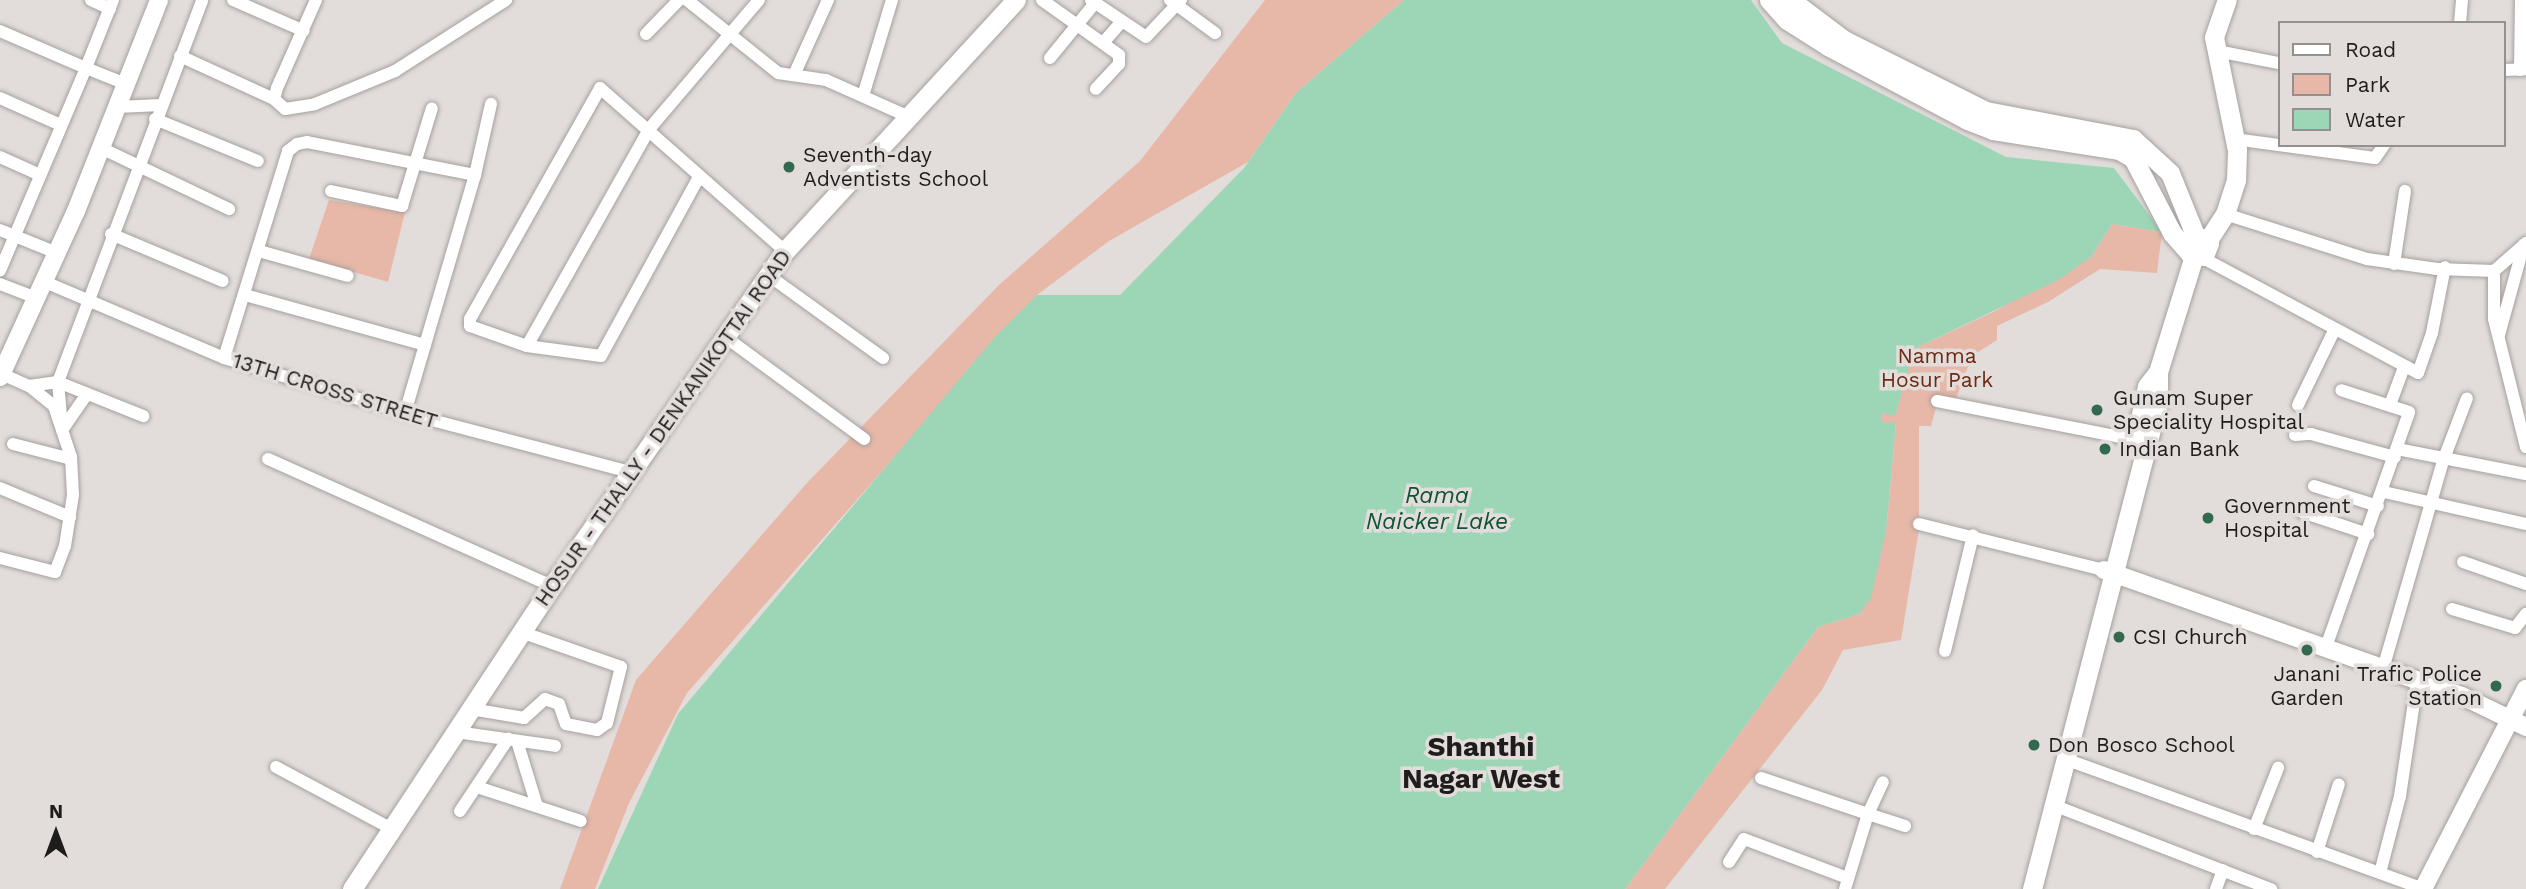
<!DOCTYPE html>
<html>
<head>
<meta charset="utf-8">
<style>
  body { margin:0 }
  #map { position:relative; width:2526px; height:889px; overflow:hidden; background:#e2dddb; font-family:"Work Sans",sans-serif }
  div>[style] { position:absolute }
  .green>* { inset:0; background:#e7b7a7 }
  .water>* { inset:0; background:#9dd5b7 }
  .roads { filter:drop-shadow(0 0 2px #a6a09e) drop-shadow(0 0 2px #a6a09e) }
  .street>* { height:12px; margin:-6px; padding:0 6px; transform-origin:6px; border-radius:6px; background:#fff }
  .secondary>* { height:18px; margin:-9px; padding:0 9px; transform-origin:9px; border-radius:9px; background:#fff }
  .primary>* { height:19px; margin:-9.5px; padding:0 9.5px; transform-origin:9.5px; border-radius:9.5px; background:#fff }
  .dots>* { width:19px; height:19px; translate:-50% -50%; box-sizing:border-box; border:4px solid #e2dddb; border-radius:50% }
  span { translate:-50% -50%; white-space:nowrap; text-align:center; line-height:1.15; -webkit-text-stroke:7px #e2dddb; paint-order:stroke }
  .poi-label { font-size:21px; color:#1f1d1c }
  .left { translate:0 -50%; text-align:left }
  .right { translate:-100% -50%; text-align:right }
  .park-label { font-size:21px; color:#6c2a12 }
  .street-label { font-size:21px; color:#1f1d1c }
  .water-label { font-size:23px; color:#0e5337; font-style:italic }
  .district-label { font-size:28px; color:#1f1d1c; font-weight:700 }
  .legend { position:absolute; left:2278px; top:21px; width:228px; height:126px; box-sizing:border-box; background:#e2dddb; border:2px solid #94908f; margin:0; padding:9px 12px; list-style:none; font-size:21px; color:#1f1d1c }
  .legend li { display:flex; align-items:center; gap:14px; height:35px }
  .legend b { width:35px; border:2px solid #94908f }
  .north { position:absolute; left:21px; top:798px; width:70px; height:70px; -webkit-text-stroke:5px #e2dddb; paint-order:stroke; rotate:0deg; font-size:19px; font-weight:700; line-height:28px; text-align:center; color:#1f1d1c }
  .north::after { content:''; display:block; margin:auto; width:24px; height:32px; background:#1f1d1c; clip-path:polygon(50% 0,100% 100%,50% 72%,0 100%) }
</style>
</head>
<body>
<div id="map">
  <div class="green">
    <div style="clip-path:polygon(1265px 0,1404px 0,1296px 93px,1248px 162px,1109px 241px,1037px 295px,687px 693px,629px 803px,595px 889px,560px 889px,636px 680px,806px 484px,999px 285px,1140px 161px)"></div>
    <div style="clip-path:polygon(329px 200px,405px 212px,388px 282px,309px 259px)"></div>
    <div style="clip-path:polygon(2112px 224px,2162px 232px,2157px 273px,2100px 269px,2048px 302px,1997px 326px,1997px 340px,1972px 356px,1954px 404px,1938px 401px,1931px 426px,1919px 426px,1919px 529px,1901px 640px,1843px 650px,1822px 690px,1665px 889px,1625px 889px,1818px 627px,1859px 614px,1886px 531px,1896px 424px,1882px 422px,1882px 413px,1895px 415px,1914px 349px,1995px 311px,2091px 257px)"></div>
  </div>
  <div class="water">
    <div style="clip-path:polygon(1404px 0,1751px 0,1782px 43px,2006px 157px,2114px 168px,2162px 232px,2112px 224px,2091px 257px,2060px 279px,1914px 349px,1895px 416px,1882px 413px,1882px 422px,1896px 423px,1886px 531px,1871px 598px,1859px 614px,1818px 627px,1625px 889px,598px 889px,678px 714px,995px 337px,1037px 295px,1120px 295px,1244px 168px,1296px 93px)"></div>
  </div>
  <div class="roads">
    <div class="street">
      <div style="left:91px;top:0;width:21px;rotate:25deg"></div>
      <div style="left:113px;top:0;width:73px;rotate:111.7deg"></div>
      <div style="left:86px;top:68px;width:43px;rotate:21.8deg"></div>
      <div style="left:233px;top:0;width:77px;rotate:23.6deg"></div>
      <div style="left:316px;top:0;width:96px;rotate:113.9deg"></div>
      <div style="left:277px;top:88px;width:11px;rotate:105deg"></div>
      <div style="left:274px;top:99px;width:15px;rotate:42deg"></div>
      <div style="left:285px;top:109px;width:30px;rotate:-9deg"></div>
      <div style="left:315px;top:104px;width:87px;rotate:-22.4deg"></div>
      <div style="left:395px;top:71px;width:132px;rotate:-32.6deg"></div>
      <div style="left:687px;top:0;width:117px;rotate:38.7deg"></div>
      <div style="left:778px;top:73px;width:49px;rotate:8.3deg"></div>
      <div style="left:826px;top:80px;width:91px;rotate:24deg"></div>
      <div style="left:1042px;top:0;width:95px;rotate:35.5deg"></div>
      <div style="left:1119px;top:55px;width:9px;rotate:90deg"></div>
      <div style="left:1119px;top:64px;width:34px;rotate:133deg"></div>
      <div style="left:1091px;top:0;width:66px;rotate:33.9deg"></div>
      <div style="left:1146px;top:37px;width:51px;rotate:-46.6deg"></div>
      <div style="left:1170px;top:0;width:56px;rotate:36.3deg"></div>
      <div style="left:2460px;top:23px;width:23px;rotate:-85deg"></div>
      <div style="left:0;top:31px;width:94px;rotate:23.3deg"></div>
      <div style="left:86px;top:68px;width:220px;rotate:113deg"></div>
      <div style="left:646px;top:34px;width:47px;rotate:-45.9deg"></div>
      <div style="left:1103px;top:43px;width:28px;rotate:-49deg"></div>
      <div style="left:2217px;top:51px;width:63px;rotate:11deg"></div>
      <div style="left:180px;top:56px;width:103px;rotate:24.6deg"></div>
      <div style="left:1050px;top:58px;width:71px;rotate:-50.7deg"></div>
      <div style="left:2503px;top:70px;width:23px;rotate:-2deg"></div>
      <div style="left:2520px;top:70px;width:70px;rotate:-89.2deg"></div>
      <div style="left:794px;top:75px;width:82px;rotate:-65.6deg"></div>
      <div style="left:863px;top:96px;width:100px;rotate:-73.2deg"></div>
      <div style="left:0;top:98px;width:67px;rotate:23.9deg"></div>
      <div style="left:117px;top:107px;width:44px;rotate:-2.6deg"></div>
      <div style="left:155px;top:119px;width:111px;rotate:22.2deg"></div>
      <div style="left:2234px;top:139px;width:142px;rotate:7.7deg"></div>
      <div style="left:2375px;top:158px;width:16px;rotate:-55deg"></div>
      <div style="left:101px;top:148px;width:142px;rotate:25.5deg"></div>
      <div style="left:0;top:157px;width:44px;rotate:24.2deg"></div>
      <div style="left:475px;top:175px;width:73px;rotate:-77.3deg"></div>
      <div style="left:699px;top:177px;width:204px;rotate:118.7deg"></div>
      <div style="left:601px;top:356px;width:75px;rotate:-172.3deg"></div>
      <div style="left:527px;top:346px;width:60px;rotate:-160.7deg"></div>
      <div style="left:470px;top:326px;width:7px;rotate:-90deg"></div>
      <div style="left:470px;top:319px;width:265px;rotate:-60.6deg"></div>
      <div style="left:600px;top:88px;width:247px;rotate:41.4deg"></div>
      <div style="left:331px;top:191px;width:73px;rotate:11.9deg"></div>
      <div style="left:402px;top:206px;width:102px;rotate:-73deg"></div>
      <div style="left:2225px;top:214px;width:149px;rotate:17.6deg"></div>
      <div style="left:2367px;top:259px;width:71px;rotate:8.1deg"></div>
      <div style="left:2437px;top:269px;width:57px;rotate:2deg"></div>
      <div style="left:2494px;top:271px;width:43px;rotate:-41.2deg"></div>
      <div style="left:0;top:230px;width:61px;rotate:22deg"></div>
      <div style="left:111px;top:234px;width:121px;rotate:22.8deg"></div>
      <div style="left:259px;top:251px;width:92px;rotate:15.7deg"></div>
      <div style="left:2201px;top:257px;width:246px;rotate:28.1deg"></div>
      <div style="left:2418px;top:373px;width:42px;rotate:-70.7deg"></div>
      <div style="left:2432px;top:333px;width:67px;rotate:-78.9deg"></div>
      <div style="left:2394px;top:264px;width:74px;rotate:-81.4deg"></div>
      <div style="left:2494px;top:271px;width:48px;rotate:90deg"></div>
      <div style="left:2494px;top:319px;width:132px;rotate:76deg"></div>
      <div style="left:768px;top:275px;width:142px;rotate:35.8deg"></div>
      <div style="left:45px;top:282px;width:194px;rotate:23deg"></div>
      <div style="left:224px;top:358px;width:189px;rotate:16.9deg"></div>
      <div style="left:405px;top:413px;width:236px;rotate:14.7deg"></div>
      <div style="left:0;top:284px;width:40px;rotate:21deg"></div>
      <div style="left:245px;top:295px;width:187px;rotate:15.5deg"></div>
      <div style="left:2499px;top:335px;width:94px;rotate:-74.6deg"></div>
      <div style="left:724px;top:336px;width:174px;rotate:36.3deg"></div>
      <div style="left:527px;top:346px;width:250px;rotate:-60.6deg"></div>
      <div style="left:650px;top:128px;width:168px;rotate:-49.6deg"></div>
      <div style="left:224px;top:358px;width:217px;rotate:-72.8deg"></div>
      <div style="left:288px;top:151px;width:11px;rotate:-38deg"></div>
      <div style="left:297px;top:144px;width:10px;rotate:-11deg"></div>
      <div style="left:307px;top:142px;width:171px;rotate:11.1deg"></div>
      <div style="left:475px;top:175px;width:248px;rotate:106.4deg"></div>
      <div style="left:4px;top:375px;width:27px;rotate:24deg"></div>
      <div style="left:29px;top:386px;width:29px;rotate:-8deg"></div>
      <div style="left:58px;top:382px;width:408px;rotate:-69.3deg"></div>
      <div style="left:1937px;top:401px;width:203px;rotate:11.1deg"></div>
      <div style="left:2298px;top:405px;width:82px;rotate:-64.1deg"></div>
      <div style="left:2390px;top:405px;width:40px;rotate:-69.8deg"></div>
      <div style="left:61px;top:416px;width:34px;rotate:-95deg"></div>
      <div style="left:58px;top:382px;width:92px;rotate:21.8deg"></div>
      <div style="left:62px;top:430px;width:44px;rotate:-55.2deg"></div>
      <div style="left:2295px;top:435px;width:16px;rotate:-4deg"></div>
      <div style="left:2311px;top:434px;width:87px;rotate:15.3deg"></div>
      <div style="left:13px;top:444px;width:60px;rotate:14.5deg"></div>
      <div style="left:2397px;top:449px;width:131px;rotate:11deg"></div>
      <div style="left:268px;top:459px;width:311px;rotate:24.1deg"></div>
      <div style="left:2314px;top:486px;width:67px;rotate:17.4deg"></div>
      <div style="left:0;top:488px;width:76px;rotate:22.5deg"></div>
      <div style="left:2384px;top:492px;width:146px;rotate:12.7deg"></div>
      <div style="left:2302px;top:512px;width:70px;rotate:18.4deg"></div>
      <div style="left:1919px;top:524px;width:191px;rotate:14deg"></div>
      <div style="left:0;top:558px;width:57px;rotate:14.3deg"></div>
      <div style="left:55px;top:572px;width:28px;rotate:-69deg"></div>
      <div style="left:65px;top:546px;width:52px;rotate:-81.1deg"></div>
      <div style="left:73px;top:495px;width:38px;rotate:-93deg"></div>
      <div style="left:71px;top:457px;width:54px;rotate:-108.4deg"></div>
      <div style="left:54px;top:406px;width:32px;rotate:-141deg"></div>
      <div style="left:2463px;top:562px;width:67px;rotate:19.2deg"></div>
      <div style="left:2452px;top:609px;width:66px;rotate:16.8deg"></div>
      <div style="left:2515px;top:628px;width:18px;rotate:-52deg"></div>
      <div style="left:2326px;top:647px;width:249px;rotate:-70.5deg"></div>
      <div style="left:2409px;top:412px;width:71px;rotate:-162.1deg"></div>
      <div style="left:1945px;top:651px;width:119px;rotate:-76.4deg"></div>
      <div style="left:2385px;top:662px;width:209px;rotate:-73.9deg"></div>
      <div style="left:2443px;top:461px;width:67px;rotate:-69.1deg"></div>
      <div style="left:471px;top:709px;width:54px;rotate:9.6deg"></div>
      <div style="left:524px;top:718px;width:28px;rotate:-42deg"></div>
      <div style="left:545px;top:699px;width:15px;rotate:20deg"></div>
      <div style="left:559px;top:704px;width:21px;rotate:71deg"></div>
      <div style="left:566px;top:724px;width:32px;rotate:11deg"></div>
      <div style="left:597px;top:730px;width:12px;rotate:-35deg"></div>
      <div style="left:607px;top:723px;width:58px;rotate:-76deg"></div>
      <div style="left:621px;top:667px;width:106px;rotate:-160.7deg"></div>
      <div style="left:456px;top:732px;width:100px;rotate:8deg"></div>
      <div style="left:517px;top:741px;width:68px;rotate:72.9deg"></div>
      <div style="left:2065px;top:759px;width:382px;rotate:19.9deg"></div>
      <div style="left:276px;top:767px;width:132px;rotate:28.1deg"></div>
      <div style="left:1761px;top:778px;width:113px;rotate:18.6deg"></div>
      <div style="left:1868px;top:814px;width:35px;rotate:-65deg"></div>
      <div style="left:477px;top:787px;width:109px;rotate:18.1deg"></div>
      <div style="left:2053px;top:805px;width:234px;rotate:21.1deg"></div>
      <div style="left:460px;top:811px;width:87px;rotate:-56.3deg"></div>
      <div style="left:2254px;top:829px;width:66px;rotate:-68.5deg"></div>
      <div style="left:2317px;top:852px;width:71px;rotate:-72.1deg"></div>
      <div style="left:1729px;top:862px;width:27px;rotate:-57deg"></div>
      <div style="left:1744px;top:839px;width:111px;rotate:20.6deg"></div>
      <div style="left:2380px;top:873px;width:80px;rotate:-75.4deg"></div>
      <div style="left:2400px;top:796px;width:115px;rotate:-81.5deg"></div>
      <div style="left:1845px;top:889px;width:78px;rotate:-73deg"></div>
      <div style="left:1868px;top:814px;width:39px;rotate:18deg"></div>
      <div style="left:2216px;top:889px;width:20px;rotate:-70deg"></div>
    </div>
    <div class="secondary">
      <div style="left:0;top:377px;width:183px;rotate:-65.4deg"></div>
      <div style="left:76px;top:211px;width:227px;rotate:-68.5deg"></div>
      <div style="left:2104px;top:570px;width:380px;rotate:19.4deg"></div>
      <div style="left:2462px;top:696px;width:71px;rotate:25.8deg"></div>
      <div style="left:2423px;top:889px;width:225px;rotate:-62.8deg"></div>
    </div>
    <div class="primary">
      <div style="left:1769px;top:0;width:27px;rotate:48deg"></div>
      <div style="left:1787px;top:20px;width:49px;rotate:32.4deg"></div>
      <div style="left:1828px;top:46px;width:157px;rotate:28deg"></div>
      <div style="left:1967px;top:120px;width:28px;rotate:21deg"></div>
      <div style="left:1993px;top:130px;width:128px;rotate:9deg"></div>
      <div style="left:2119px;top:150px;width:16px;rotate:30deg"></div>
      <div style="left:2133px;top:158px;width:85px;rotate:62.5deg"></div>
      <div style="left:2172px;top:233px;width:28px;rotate:49deg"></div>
      <div style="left:2190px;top:254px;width:14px;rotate:8deg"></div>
      <div style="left:2204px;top:256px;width:14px;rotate:-69deg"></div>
      <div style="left:2209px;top:243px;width:16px;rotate:-150deg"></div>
      <div style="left:2195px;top:235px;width:8px;rotate:140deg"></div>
      <div style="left:2189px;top:240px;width:11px;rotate:95deg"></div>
      <div style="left:1791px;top:0;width:66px;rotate:37deg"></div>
      <div style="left:1844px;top:40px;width:159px;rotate:26.6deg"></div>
      <div style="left:1986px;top:111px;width:150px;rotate:10.8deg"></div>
      <div style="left:2133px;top:139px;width:50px;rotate:42.6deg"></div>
      <div style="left:2170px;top:173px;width:67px;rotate:68deg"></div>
      <div style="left:2208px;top:240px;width:31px;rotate:-57deg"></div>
      <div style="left:2225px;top:214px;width:36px;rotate:-72deg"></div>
      <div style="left:2236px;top:180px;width:30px;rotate:-88deg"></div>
      <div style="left:2237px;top:150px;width:115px;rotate:-101.5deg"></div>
      <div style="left:2214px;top:37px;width:39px;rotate:-71deg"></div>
      <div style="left:2138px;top:428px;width:43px;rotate:-77.9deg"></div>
      <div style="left:2147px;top:386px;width:18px;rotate:-52deg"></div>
      <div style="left:2158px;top:372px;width:121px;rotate:-72.8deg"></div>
      <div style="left:352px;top:889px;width:363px;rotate:-56.6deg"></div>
      <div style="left:552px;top:586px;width:408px;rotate:-55.2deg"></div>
      <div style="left:785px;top:251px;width:341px;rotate:-47.4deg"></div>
      <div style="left:2032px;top:889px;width:503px;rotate:-75.49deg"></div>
      <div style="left:2158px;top:402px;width:30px;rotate:-90deg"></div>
    </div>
  </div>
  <div class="dots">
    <div style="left:789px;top:167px;background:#33694f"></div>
    <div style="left:2097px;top:410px;background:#33694f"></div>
    <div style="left:2105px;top:449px;background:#33694f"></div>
    <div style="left:2208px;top:518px;background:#33694f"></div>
    <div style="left:2119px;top:637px;background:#33694f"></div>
    <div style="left:2307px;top:650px;background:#33694f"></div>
    <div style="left:2496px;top:686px;background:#33694f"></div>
    <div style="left:2034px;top:745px;background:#33694f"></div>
  </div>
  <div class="poi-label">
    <span class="left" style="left:803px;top:167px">Seventh-day<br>Adventists School</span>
    <span class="left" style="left:2113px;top:410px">Gunam Super<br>Speciality Hospital</span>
    <span class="left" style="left:2119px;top:449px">Indian Bank</span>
    <span class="left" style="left:2224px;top:518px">Government<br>Hospital</span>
    <span class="left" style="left:2133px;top:637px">CSI Church</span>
    <span style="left:2307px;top:686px">Janani<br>Garden</span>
    <span class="right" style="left:2482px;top:686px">Trafic Police<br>Station</span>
    <span class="left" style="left:2048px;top:745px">Don Bosco School</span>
  </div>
  <div class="park-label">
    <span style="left:1937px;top:368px">Namma<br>Hosur Park</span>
  </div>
  <div class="street-label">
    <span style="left:335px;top:391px;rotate:17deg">13TH CROSS STREET</span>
    <span style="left:663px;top:428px;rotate:-55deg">HOSUR - THALLY - DENKANIKOTTAI ROAD</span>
  </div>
  <div class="water-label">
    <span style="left:1437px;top:509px">Rama<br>Naicker Lake</span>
  </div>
  <div class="district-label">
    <span style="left:1481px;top:763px">Shanthi<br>Nagar West</span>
  </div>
  <ul class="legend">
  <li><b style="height:9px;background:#fff"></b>Road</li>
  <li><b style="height:19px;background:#e7b7a7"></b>Park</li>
  <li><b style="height:19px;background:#9dd5b7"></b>Water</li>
  </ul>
  <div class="north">N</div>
</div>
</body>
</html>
